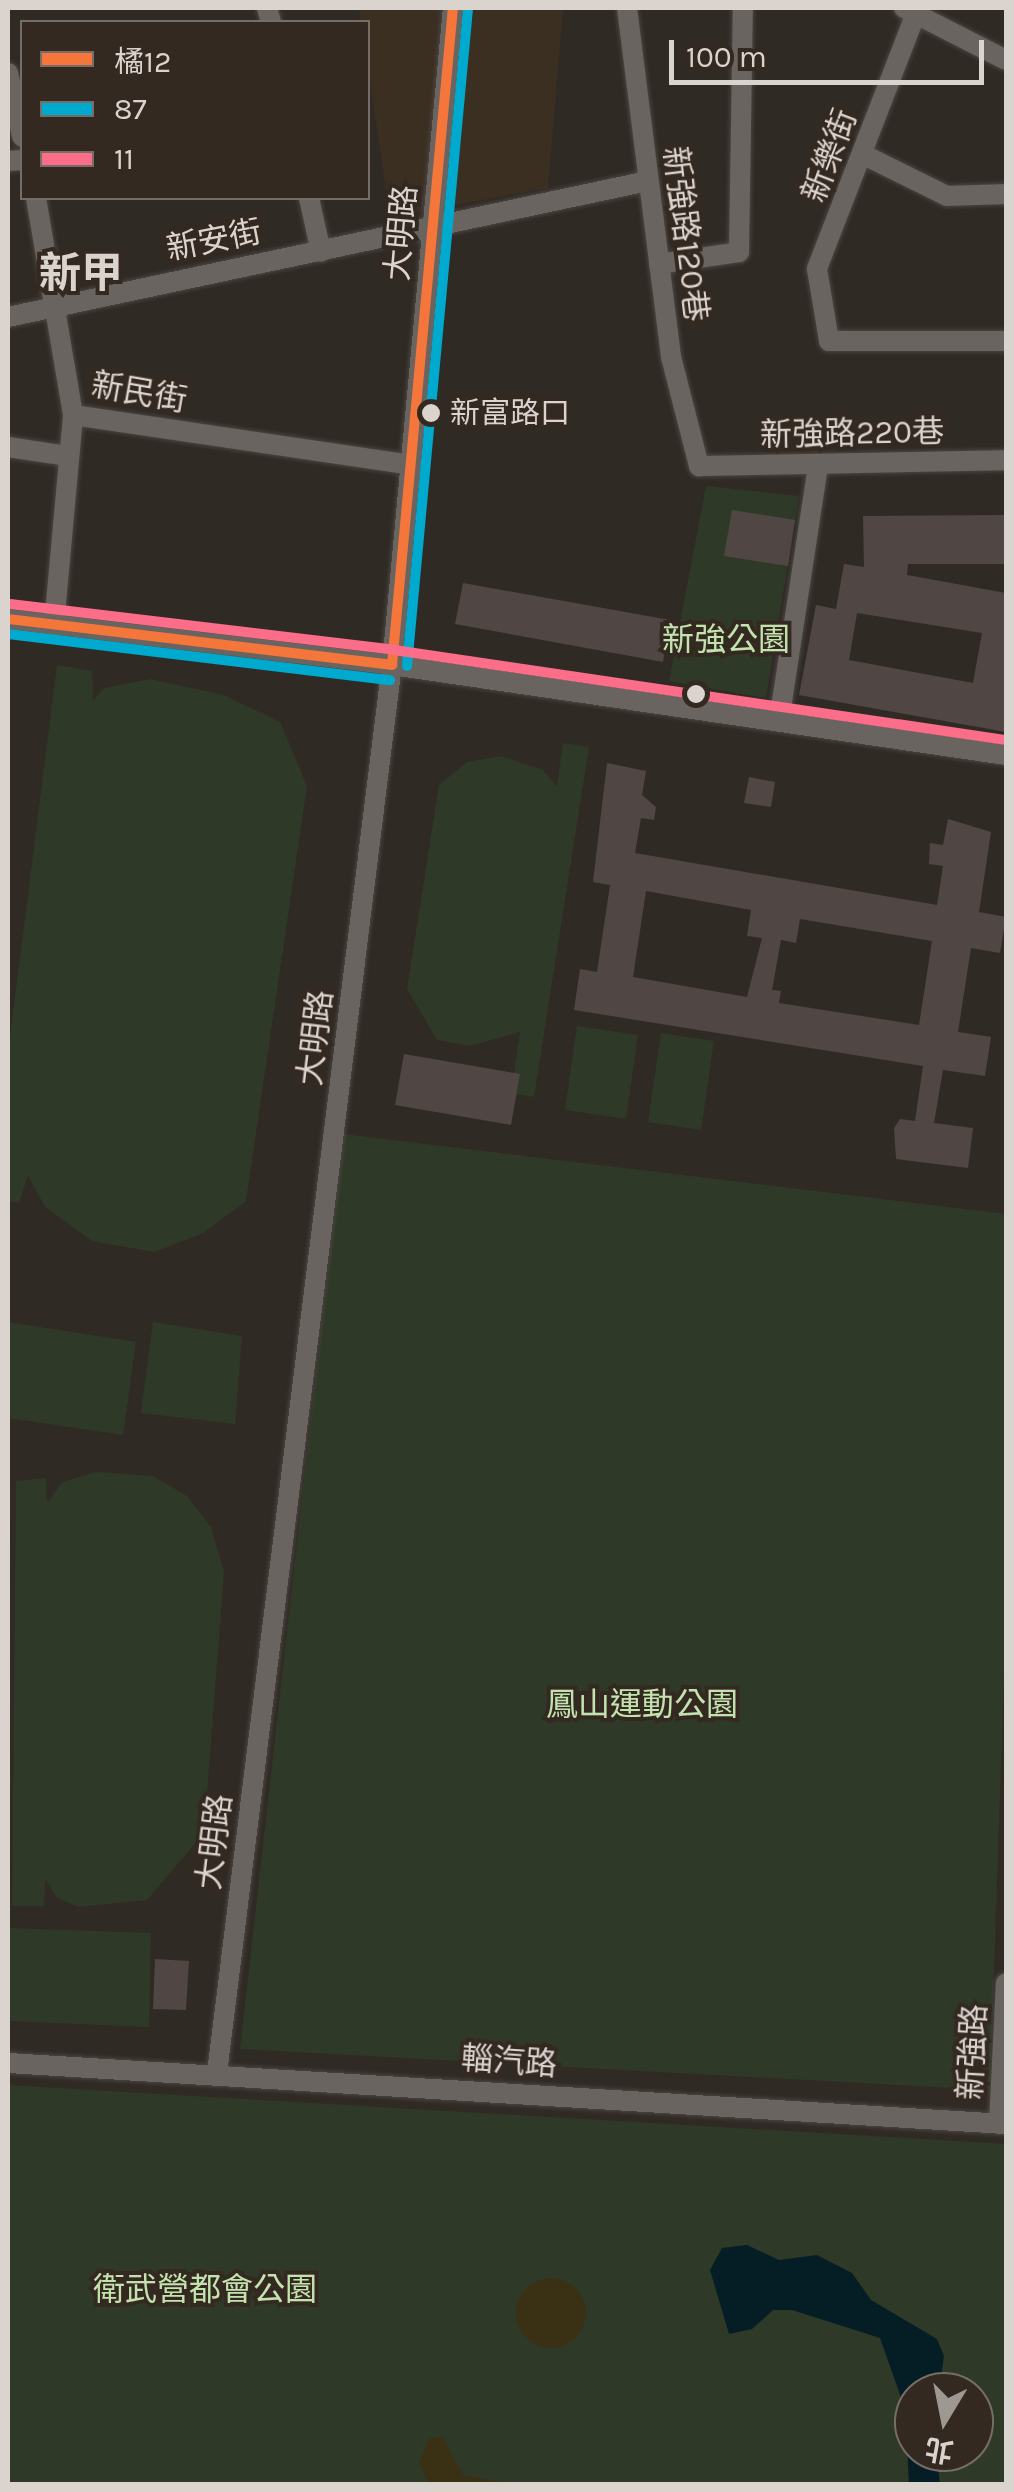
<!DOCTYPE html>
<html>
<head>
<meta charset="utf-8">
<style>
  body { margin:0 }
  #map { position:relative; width:1014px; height:2492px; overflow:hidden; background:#302a25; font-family:Karla,"Noto Sans TC",sans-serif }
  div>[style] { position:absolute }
  .commercial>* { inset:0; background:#3b2f22 }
  .green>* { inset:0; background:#2f3927 }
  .sand>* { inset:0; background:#3a3115 }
  .round { border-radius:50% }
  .water>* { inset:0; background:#051e26 }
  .building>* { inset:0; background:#504744 }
  .roads { filter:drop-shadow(0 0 2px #4a4541) drop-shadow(0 0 2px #4a4541) }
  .street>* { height:20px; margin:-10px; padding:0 10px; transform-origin:10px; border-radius:10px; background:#696460 }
  .bus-1>* { height:10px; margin:-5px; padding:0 5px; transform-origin:5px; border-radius:5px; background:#f5763a }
  .bus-2>* { height:10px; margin:-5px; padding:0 5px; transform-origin:5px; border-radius:5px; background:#00a9ce }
  .bus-3>* { height:10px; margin:-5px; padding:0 5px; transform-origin:5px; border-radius:5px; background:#fb6d88 }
  .dots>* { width:28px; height:28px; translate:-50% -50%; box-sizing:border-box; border:5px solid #342921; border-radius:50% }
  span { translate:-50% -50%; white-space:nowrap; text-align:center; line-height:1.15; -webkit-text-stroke:8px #342921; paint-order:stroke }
  .bus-label { font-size:30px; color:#dad3ce }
  .left { translate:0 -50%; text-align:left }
  .street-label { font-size:32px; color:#dad3ce }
  .park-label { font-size:32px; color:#c3e3ae }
  .district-label { font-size:42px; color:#dad3ce; font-weight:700 }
  .frame { position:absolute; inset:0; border:10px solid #dad3ce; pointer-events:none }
  .legend { position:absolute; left:20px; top:20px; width:350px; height:180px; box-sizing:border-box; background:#342921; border:2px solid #766d66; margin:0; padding:12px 18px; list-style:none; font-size:30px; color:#dad3ce }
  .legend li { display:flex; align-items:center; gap:20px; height:50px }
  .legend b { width:50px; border:2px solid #766d66 }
  .north { position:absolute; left:894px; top:2372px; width:100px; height:100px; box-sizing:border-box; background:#342921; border:2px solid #766d66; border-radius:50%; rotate:190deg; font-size:28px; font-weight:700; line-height:40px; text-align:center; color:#dad3ce }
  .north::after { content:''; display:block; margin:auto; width:35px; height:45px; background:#9e9893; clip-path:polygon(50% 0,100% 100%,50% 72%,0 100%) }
  .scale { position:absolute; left:669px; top:40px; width:315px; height:45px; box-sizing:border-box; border:5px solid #dad3ce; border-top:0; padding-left:12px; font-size:30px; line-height:35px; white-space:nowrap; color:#dad3ce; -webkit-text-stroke:8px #342921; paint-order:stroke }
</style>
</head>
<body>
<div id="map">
  <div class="commercial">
    <div style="clip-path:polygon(359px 8px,563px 8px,548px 188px,390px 217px)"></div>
  </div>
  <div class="green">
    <div style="clip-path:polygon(706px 486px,799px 496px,766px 698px,669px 681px)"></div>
    <div style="clip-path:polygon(57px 665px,92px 671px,93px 701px,104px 688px,150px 679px,224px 695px,280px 722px,307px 786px,246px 1201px,203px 1233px,154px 1252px,92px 1241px,45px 1207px,28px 1175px,19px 1203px,8px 1201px,8px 1053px)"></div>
    <div style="clip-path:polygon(563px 743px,589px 747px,534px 1097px,511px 1093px,520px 1032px,470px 1046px,437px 1040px,407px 989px,439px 785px,467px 762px,501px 756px,543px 770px,557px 787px)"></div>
    <div style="clip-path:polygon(577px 1026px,638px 1035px,626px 1119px,565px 1110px)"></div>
    <div style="clip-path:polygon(661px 1033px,714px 1041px,701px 1130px,648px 1122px)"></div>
    <div style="clip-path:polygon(343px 1134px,1006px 1214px,1006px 1615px,990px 2090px,240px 2049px)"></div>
    <div style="clip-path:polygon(8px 1322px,136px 1342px,123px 1435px,8px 1418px)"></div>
    <div style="clip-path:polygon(153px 1322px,242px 1336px,235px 1424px,141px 1413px)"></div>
    <div style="clip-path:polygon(96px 1472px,153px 1476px,187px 1496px,211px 1527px,224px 1572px,204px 1833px,147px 1900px,78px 1907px,56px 1897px,45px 1878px,44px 1906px,12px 1906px,16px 1481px,46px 1478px,47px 1503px,62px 1482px)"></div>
    <div style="clip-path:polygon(8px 1928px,151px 1933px,149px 2027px,8px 2021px)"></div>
    <div style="clip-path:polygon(evenodd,8px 2085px,1006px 2144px,1006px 2484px,8px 2484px,8px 2085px,914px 2392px,974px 2392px,974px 2452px,914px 2452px,914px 2392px)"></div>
  </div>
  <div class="sand">
    <div class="round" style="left:516px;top:2278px;width:70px;height:70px"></div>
    <div style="clip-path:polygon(442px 2436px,463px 2475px,515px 2484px,428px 2484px,419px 2462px,429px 2439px)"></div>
  </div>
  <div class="water">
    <div style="clip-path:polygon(747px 2245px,779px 2260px,817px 2255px,852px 2273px,871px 2300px,937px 2339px,944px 2356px,939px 2392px,914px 2392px,914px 2452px,936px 2452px,940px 2484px,909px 2484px,905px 2409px,880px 2338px,792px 2310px,773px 2310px,752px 2329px,729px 2334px,710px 2270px,722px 2248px)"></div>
  </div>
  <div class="building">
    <div style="clip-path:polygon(732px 510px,795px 520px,788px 566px,724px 556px)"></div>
    <div style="clip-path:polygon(evenodd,1006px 515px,1006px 564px,908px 564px,907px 575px,1006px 593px,1006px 732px,799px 695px,816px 605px,836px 609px,844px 564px,864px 567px,863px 516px,1006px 515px,857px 613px,982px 633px,973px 683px,849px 660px,857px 613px)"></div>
    <div style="clip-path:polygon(463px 583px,670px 620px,663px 662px,455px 624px)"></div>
    <div style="clip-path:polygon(evenodd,607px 763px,646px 771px,642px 795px,656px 807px,654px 820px,641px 818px,635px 853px,937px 905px,943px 866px,929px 864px,930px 843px,943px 845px,948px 819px,991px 832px,979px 912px,1006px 917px,1000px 953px,971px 948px,958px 1032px,991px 1037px,985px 1076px,943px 1070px,934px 1123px,973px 1128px,968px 1168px,896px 1159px,894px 1128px,900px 1119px,915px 1121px,923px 1066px,574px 1010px,580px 969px,597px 972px,610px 885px,593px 882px,607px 763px,646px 891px,751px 910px,747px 936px,762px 938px,747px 997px,633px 977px,646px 891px,607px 763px,800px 919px,932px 941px,919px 1025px,779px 1003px,781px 991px,772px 990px,781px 940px,796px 943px,800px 919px)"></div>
    <div style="clip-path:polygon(749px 777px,775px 782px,771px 807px,744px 803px)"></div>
    <div style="clip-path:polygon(404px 1054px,520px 1074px,511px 1125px,395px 1105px)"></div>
    <div style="clip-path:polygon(155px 1959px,189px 1961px,186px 2010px,153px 2009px)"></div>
  </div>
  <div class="roads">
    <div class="street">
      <div style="left:267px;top:8px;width:15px;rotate:74deg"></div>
      <div style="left:627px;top:8px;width:352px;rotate:82.8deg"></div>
      <div style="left:671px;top:357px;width:113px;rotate:75.6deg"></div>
      <div style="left:699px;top:466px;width:307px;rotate:-1.1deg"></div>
      <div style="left:904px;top:8px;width:114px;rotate:27deg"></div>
      <div style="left:918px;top:8px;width:280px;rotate:111.2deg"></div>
      <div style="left:817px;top:269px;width:73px;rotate:80.5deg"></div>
      <div style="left:829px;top:341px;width:177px"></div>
      <div style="left:8px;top:73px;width:65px;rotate:77.5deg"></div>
      <div style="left:862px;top:154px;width:95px;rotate:26.3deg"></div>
      <div style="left:947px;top:196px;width:59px;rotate:-1.9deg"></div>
      <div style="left:8px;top:161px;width:14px;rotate:-4deg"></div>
      <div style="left:36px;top:198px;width:220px;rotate:80.3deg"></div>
      <div style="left:73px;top:415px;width:342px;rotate:8.4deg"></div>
      <div style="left:309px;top:198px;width:55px;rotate:77.5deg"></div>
      <div style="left:659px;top:264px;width:81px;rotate:-8.5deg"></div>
      <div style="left:739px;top:252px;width:244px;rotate:-89.1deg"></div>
      <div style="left:8px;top:317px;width:654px;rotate:-12deg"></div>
      <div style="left:8px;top:447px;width:61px;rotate:8.5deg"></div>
      <div style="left:8px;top:619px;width:387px;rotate:6.8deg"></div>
      <div style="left:392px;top:665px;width:621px;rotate:8.34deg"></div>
      <div style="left:54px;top:625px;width:211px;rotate:-84.8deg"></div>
      <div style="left:779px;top:721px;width:258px;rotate:-81.3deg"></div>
      <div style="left:8px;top:2063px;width:1000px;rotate:3.5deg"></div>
      <div style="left:217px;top:2073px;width:1419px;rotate:-82.92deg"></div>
      <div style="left:392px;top:665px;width:660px;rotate:-84.7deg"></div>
      <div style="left:999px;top:2124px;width:141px;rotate:-87.2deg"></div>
    </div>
  </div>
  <div class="bus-1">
    <div style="left:8px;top:619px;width:387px;rotate:6.8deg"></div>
    <div style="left:392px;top:665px;width:660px;rotate:-84.7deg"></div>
  </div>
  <div class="bus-2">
    <div style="left:8px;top:634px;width:385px;rotate:6.9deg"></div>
    <div style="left:407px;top:666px;width:660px;rotate:-84.7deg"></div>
  </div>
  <div class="bus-3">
    <div style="left:10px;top:604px;width:387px;rotate:6.8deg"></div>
    <div style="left:394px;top:650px;width:619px;rotate:8.37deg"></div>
  </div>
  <div class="dots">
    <div style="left:431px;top:413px;background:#dad3ce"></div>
    <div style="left:696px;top:694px;background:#dad3ce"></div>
  </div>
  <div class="bus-label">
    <span class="left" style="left:450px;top:413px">新富路口</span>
  </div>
  <div class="street-label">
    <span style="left:830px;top:156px;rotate:-69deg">新樂街</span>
    <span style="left:402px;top:233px;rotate:-85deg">大明路</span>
    <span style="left:685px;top:234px;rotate:83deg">新強路120巷</span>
    <span style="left:214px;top:241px;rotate:-11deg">新安街</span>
    <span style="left:139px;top:393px;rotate:10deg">新民街</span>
    <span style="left:852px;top:434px;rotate:-1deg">新強路220巷</span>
    <span style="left:316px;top:1038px;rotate:-83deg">大明路</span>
    <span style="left:215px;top:1842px;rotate:-83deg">大明路</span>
    <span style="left:973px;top:2052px;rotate:-87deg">新強路</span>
    <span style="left:509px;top:2062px;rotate:4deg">輜汽路</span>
  </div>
  <div class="park-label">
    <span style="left:726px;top:640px">新強公園</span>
    <span style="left:642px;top:1705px">鳳山運動公園</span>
    <span style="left:205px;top:2290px">衛武營都會公園</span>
  </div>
  <div class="district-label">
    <span style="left:81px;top:273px">新甲</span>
  </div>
  <div class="frame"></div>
  <ul class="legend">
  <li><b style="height:12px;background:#f5763a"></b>橘12</li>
  <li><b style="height:12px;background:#00a9ce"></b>87</li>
  <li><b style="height:12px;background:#fb6d88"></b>11</li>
  </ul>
  <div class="north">北</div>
  <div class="scale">100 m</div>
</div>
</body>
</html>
